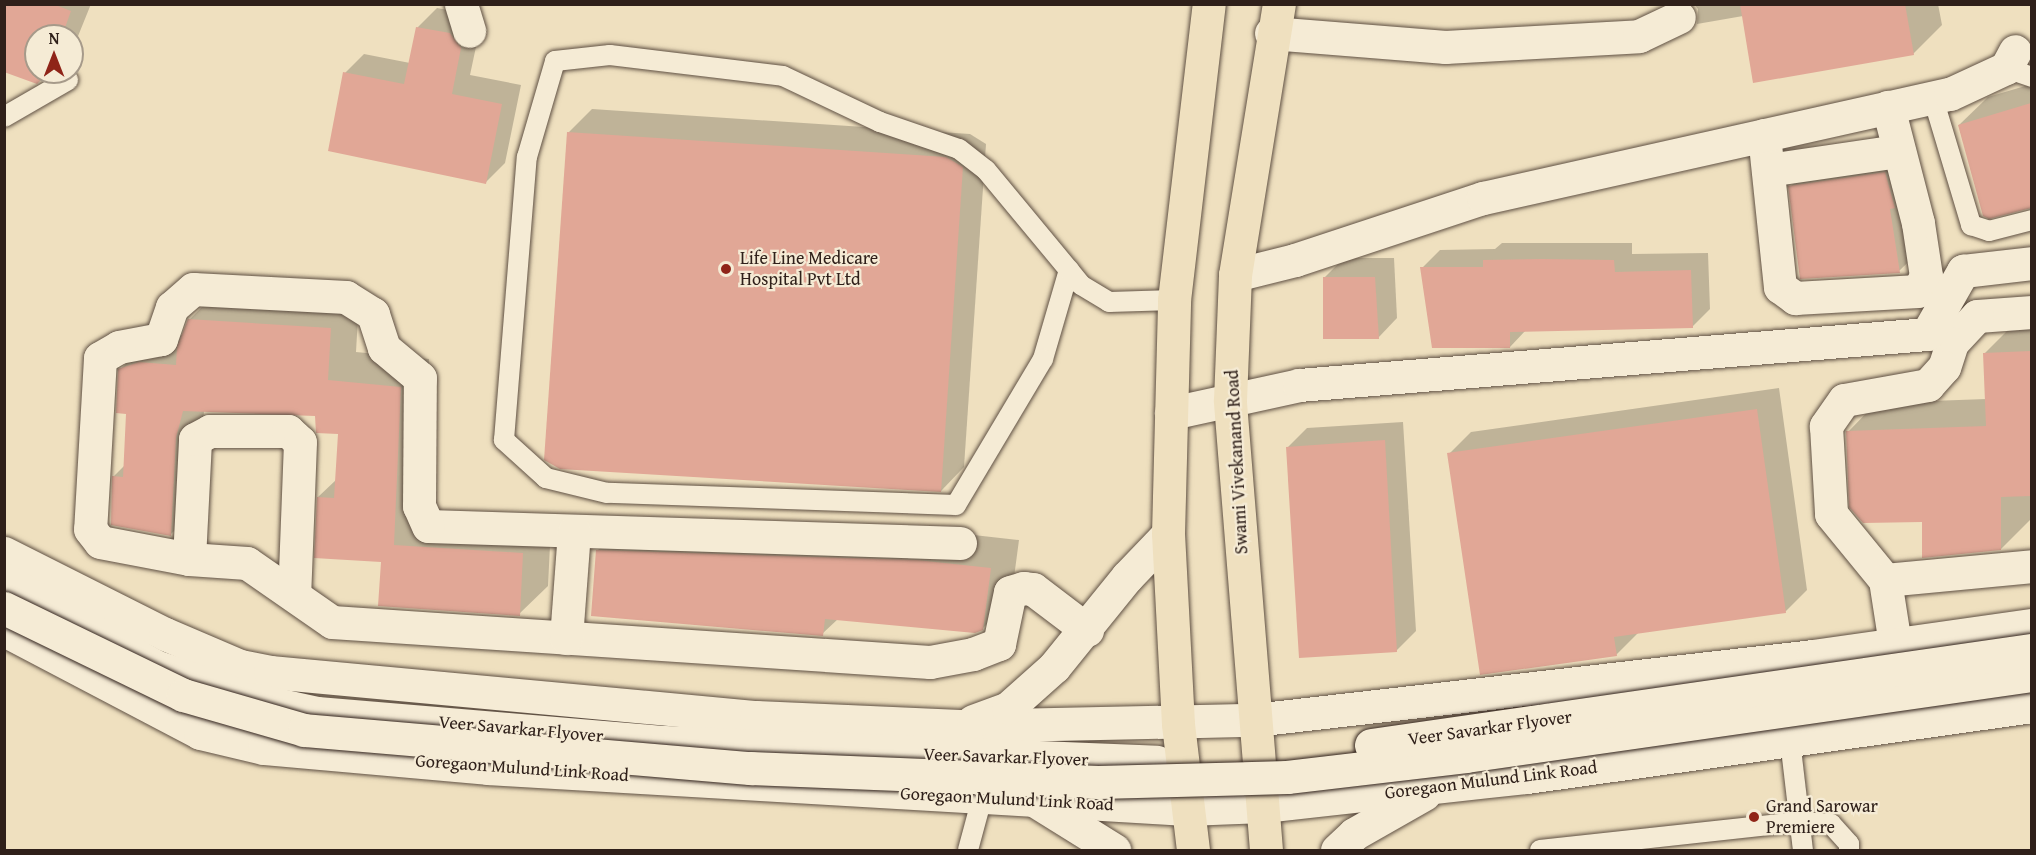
<!DOCTYPE html>
<html>
<head>
<meta charset="utf-8">
<style>
  body { margin:0 }
  #map { position:relative; width:2036px; height:855px; overflow:hidden; background:#efe0bf; font-family:"Gentium Book Plus",serif }
  div>[style] { position:absolute }
  .shadow>* { inset:0; background:#0003 }
  .building>* { inset:0; background:#e1a796 }
  .roads { filter:drop-shadow(0 0 2px #5f5043) drop-shadow(0 0 2px #5f5043) }
  .service>* { height:20px; margin:-10px; padding:0 10px; transform-origin:10px; border-radius:10px; background:#f5ebd5 }
  .minor>* { height:33px; margin:-16.5px; padding:0 16.5px; transform-origin:16.5px; border-radius:16.5px; background:#f5ebd5 }
  .secondary>* { height:33px; margin:-16.5px; padding:0 16.5px; transform-origin:16.5px; border-radius:16.5px; background:#f5ebd5 }
  .primary>* { height:33px; margin:-16.5px; padding:0 16.5px; transform-origin:16.5px; border-radius:16.5px; background:#efe0bf }
  .bridges { filter:drop-shadow(0 0 2px #2f201a) drop-shadow(0 0 2px #2f201a) }
  .secondary-bridge>* { height:33px; margin:-16.5px; padding:0 16.5px; transform-origin:16.5px; border-radius:16.5px; background:#f5ebd5 }
  .dots>* { width:16px; height:16px; translate:-50% -50%; box-sizing:border-box; border:3px solid #f5ebd5; border-radius:50% }
  span { translate:-50% -50%; white-space:nowrap; text-align:center; line-height:1.15; -webkit-text-stroke:4.5px #f5ebd5; paint-order:stroke }
  .poi-label { font-size:18px; color:#2f201a }
  .left { translate:0 -50%; text-align:left }
  .street-label { font-size:18px; color:#2f201a }
  .frame { position:absolute; inset:0; border:6px solid #2f201a; pointer-events:none }
  .north { position:absolute; left:24px; top:24px; width:60px; height:60px; box-sizing:border-box; background:#f5ebd5; border:2px solid #a69a8a; border-radius:50%; rotate:0deg; font-size:16px; font-weight:700; line-height:24px; text-align:center; color:#2f201a }
  .north::after { content:''; display:block; margin:auto; width:21px; height:27px; background:#8f2418; clip-path:polygon(50% 0,100% 100%,50% 72%,0 100%) }
</style>
</head>
<body>
<div id="map">
  <div class="shadow">
    <div style="clip-path:polygon(4px 4px,91px 4px,72px 51px,72px 36px,36px 36px,36px 72px,51px 72px,37px 82px)"></div>
    <div style="clip-path:polygon(1694px 4px,1938px 4px,1942px 25px,1913px 54px,1743px 16px,1697px 24px,1698px 9px)"></div>
    <div style="clip-path:polygon(437px 8px,469px 14px,480px 28px,470px 75px,521px 85px,505px 163px,486px 182px,345px 73px,364px 54px,410px 63px,417px 28px)"></div>
    <div style="clip-path:polygon(2032px 84px,2032px 208px,1984px 215px,1959px 125px,1988px 97px)"></div>
    <div style="clip-path:polygon(592px 109px,970px 134px,986px 144px,964px 467px,941px 491px,568px 133px)"></div>
    <div style="clip-path:polygon(1914px 144px,1928px 243px,1899px 271px,1790px 187px,1818px 158px)"></div>
    <div style="clip-path:polygon(1502px 243px,1632px 243px,1632px 254px,1708px 253px,1710px 309px,1692px 327px,1526px 330px,1510px 347px,1422px 268px,1440px 250px,1495px 249px)"></div>
    <div style="clip-path:polygon(1344px 258px,1394px 258px,1397px 318px,1378px 338px,1324px 278px)"></div>
    <div style="clip-path:polygon(218px 291px,359px 300px,356px 352px,429px 359px,422px 517px,551px 525px,548px 586px,519px 614px,382px 561px,318px 497px,337px 479px,340px 433px,317px 415px,204px 410px,199px 506px,171px 534px,113px 477px,125px 465px,128px 412px,120px 370px,148px 341px,169px 334px,183px 335px,189px 320px)"></div>
    <div style="clip-path:polygon(2032px 324px,2030px 520px,2001px 549px,1923px 520px,1848px 432px,1876px 403px,1986px 399px,1985px 353px,2013px 325px)"></div>
    <div style="clip-path:polygon(1779px 388px,1807px 590px,1785px 612px,1639px 632px,1616px 655px,1449px 454px,1471px 432px)"></div>
    <div style="clip-path:polygon(1403px 422px,1416px 631px,1396px 651px,1288px 447px,1307px 428px)"></div>
    <div style="clip-path:polygon(626px 522px,947px 532px,1019px 540px,1011px 600px,982px 629px,838px 619px,822px 634px,597px 551px)"></div>
  </div>
  <div class="building">
    <div style="clip-path:polygon(4px 4px,53px 4px,71px 11px,62px 36px,36px 36px,36px 72px,49px 72px,37px 84px,4px 72px)"></div>
    <div style="clip-path:polygon(1740px 4px,1905px 4px,1914px 55px,1753px 83px)"></div>
    <div style="clip-path:polygon(416px 27px,450px 33px,461px 48px,452px 94px,502px 104px,486px 184px,328px 151px,343px 72px,404px 84px)"></div>
    <div style="clip-path:polygon(2031px 103px,2031px 208px,1989px 219px,1983px 216px,1958px 125px)"></div>
    <div style="clip-path:polygon(567px 132px,946px 157px,963px 167px,941px 492px,560px 469px,544px 460px)"></div>
    <div style="clip-path:polygon(1885px 172px,1895px 208px,1890px 209px,1900px 273px,1800px 279px,1788px 186px)"></div>
    <div style="clip-path:polygon(1542px 259px,1614px 260px,1615px 272px,1691px 270px,1693px 328px,1510px 332px,1510px 348px,1432px 348px,1420px 267px,1483px 267px,1483px 260px)"></div>
    <div style="clip-path:polygon(1323px 277px,1375px 277px,1379px 339px,1323px 339px)"></div>
    <div style="clip-path:polygon(188px 319px,331px 328px,328px 380px,401px 387px,394px 545px,523px 553px,520px 616px,378px 606px,381px 562px,314px 558px,317px 497px,334px 498px,338px 434px,316px 433px,315px 416px,183px 411px,176px 438px,171px 536px,111px 525px,112px 476px,123px 477px,126px 414px,116px 413px,118px 369px,139px 362px,176px 365px,177px 347px)"></div>
    <div style="clip-path:polygon(2031px 351px,2031px 496px,2001px 497px,2001px 550px,1922px 558px,1922px 522px,1863px 523px,1849px 507px,1846px 431px,1986px 426px,1983px 353px)"></div>
    <div style="clip-path:polygon(1757px 409px,1786px 613px,1614px 637px,1617px 656px,1480px 675px,1447px 453px)"></div>
    <div style="clip-path:polygon(1385px 440px,1397px 652px,1299px 658px,1286px 447px)"></div>
    <div style="clip-path:polygon(596px 550px,917px 560px,991px 568px,983px 630px,975px 633px,825px 619px,823px 636px,591px 616px)"></div>
  </div>
  <div class="roads">
    <div class="service">
      <div style="left:2006px;top:68px;width:28px;rotate:19deg"></div>
      <div style="left:1933px;top:98px;width:133px;rotate:73.3deg"></div>
      <div style="left:1971px;top:225px;width:19px;rotate:18deg"></div>
      <div style="left:1989px;top:231px;width:44px;rotate:-14.3deg"></div>
      <div style="left:4px;top:117px;width:74px;rotate:-30deg"></div>
      <div style="left:1069px;top:270px;width:93px;rotate:106.3deg"></div>
      <div style="left:1043px;top:359px;width:170px;rotate:120.8deg"></div>
      <div style="left:956px;top:505px;width:349px;rotate:-178deg"></div>
      <div style="left:607px;top:493px;width:63px;rotate:-166.2deg"></div>
      <div style="left:546px;top:478px;width:57px;rotate:-137.9deg"></div>
      <div style="left:504px;top:440px;width:284px;rotate:-85.4deg"></div>
      <div style="left:527px;top:157px;width:100px;rotate:-73.7deg"></div>
      <div style="left:555px;top:61px;width:55px;rotate:-6.2deg"></div>
      <div style="left:610px;top:55px;width:174px;rotate:6.9deg"></div>
      <div style="left:783px;top:76px;width:107px;rotate:25.4deg"></div>
      <div style="left:880px;top:122px;width:83px;rotate:18.9deg"></div>
      <div style="left:959px;top:149px;width:34px;rotate:38deg"></div>
      <div style="left:986px;top:170px;width:130px;rotate:50.3deg"></div>
      <div style="left:1069px;top:270px;width:19px;rotate:51deg"></div>
      <div style="left:1081px;top:285px;width:33px;rotate:31deg"></div>
      <div style="left:1109px;top:302px;width:65px;rotate:-1.8deg"></div>
      <div style="left:1790px;top:740px;width:111px;rotate:83.3deg"></div>
      <div style="left:968px;top:850px;width:54px;rotate:-74.9deg"></div>
      <div style="left:1540px;top:850px;width:260px;rotate:-6.2deg"></div>
      <div style="left:1798px;top:822px;width:33px;rotate:3deg"></div>
      <div style="left:1831px;top:824px;width:27px;rotate:48deg"></div>
      <div style="left:1849px;top:844px;width:6px;rotate:90deg"></div>
    </div>
    <div class="minor">
      <div style="left:461px;top:4px;width:28px;rotate:73deg"></div>
      <div style="left:1271px;top:33px;width:175px;rotate:4.6deg"></div>
      <div style="left:1445px;top:47px;width:194px;rotate:-3.2deg"></div>
      <div style="left:1639px;top:36px;width:44px;rotate:-25.4deg"></div>
      <div style="left:1764px;top:135px;width:153px;rotate:84deg"></div>
      <div style="left:1780px;top:287px;width:19px;rotate:36deg"></div>
      <div style="left:1795px;top:298px;width:123px;rotate:-3.3deg"></div>
      <div style="left:1918px;top:291px;width:17px;rotate:-62deg"></div>
      <div style="left:1926px;top:276px;width:54px;rotate:-98.6deg"></div>
      <div style="left:1918px;top:223px;width:120px;rotate:-104.5deg"></div>
      <div style="left:1768px;top:170px;width:132px;rotate:-8.3deg"></div>
      <div style="left:1235px;top:275px;width:62px;rotate:-14deg"></div>
      <div style="left:1295px;top:260px;width:198px;rotate:-18.3deg"></div>
      <div style="left:1483px;top:198px;width:478px;rotate:-12.6deg"></div>
      <div style="left:1950px;top:94px;width:62px;rotate:-24.9deg"></div>
      <div style="left:2006px;top:68px;width:19px;rotate:-62deg"></div>
      <div style="left:2032px;top:312px;width:55px;rotate:175.8deg"></div>
      <div style="left:1977px;top:316px;width:37px;rotate:133deg"></div>
      <div style="left:1952px;top:343px;width:25px;rotate:108deg"></div>
      <div style="left:1944px;top:367px;width:24px;rotate:132deg"></div>
      <div style="left:1928px;top:385px;width:85px;rotate:169.9deg"></div>
      <div style="left:1844px;top:400px;width:32px;rotate:125deg"></div>
      <div style="left:1826px;top:426px;width:88px;rotate:86.7deg"></div>
      <div style="left:1831px;top:514px;width:85px;rotate:50.7deg"></div>
      <div style="left:1885px;top:580px;width:148px;rotate:-5.4deg"></div>
      <div style="left:1171px;top:413px;width:131px;rotate:-12.3deg"></div>
      <div style="left:1299px;top:385px;width:630px;rotate:-4.64deg"></div>
      <div style="left:1927px;top:334px;width:73px;rotate:-60.3deg"></div>
      <div style="left:1963px;top:271px;width:69px;rotate:-6.6deg"></div>
      <div style="left:960px;top:543px;width:532px;rotate:-178.17deg"></div>
      <div style="left:428px;top:526px;width:22px;rotate:-114deg"></div>
      <div style="left:419px;top:506px;width:128px;rotate:-89.6deg"></div>
      <div style="left:420px;top:378px;width:47px;rotate:-140.2deg"></div>
      <div style="left:384px;top:348px;width:36px;rotate:-108deg"></div>
      <div style="left:373px;top:314px;width:32px;rotate:-148deg"></div>
      <div style="left:346px;top:297px;width:153px;rotate:-177deg"></div>
      <div style="left:193px;top:289px;width:28px;rotate:139deg"></div>
      <div style="left:172px;top:307px;width:34px;rotate:109deg"></div>
      <div style="left:161px;top:339px;width:43px;rotate:169.2deg"></div>
      <div style="left:119px;top:347px;width:22px;rotate:150deg"></div>
      <div style="left:100px;top:358px;width:171px;rotate:93.3deg"></div>
      <div style="left:90px;top:529px;width:16px;rotate:52deg"></div>
      <div style="left:100px;top:542px;width:91px;rotate:10.8deg"></div>
      <div style="left:189px;top:559px;width:58px;rotate:3.9deg"></div>
      <div style="left:247px;top:563px;width:103px;rotate:34.8deg"></div>
      <div style="left:332px;top:622px;width:599px;rotate:3.83deg"></div>
      <div style="left:930px;top:662px;width:44px;rotate:-10.5deg"></div>
      <div style="left:973px;top:654px;width:28px;rotate:-21deg"></div>
      <div style="left:999px;top:644px;width:53px;rotate:-78.1deg"></div>
      <div style="left:1010px;top:592px;width:14px;rotate:-17deg"></div>
      <div style="left:1023px;top:588px;width:10px;rotate:6deg"></div>
      <div style="left:1033px;top:589px;width:68px;rotate:37.2deg"></div>
      <div style="left:189px;top:559px;width:120px;rotate:-87.1deg"></div>
      <div style="left:195px;top:439px;width:17px;rotate:-28deg"></div>
      <div style="left:210px;top:431px;width:78px"></div>
      <div style="left:288px;top:431px;width:16px;rotate:43deg"></div>
      <div style="left:300px;top:442px;width:153px;rotate:92.2deg"></div>
      <div style="left:1885px;top:580px;width:65px;rotate:81.1deg"></div>
      <div style="left:566px;top:638px;width:107px;rotate:-85.7deg"></div>
    </div>
    <div class="secondary">
      <div style="left:4px;top:553px;width:180px;rotate:26.7deg"></div>
      <div style="left:165px;top:634px;width:82px;rotate:23.1deg"></div>
      <div style="left:240px;top:666px;width:31px;rotate:11deg"></div>
      <div style="left:270px;top:672px;width:488px;rotate:5.3deg"></div>
      <div style="left:756px;top:717px;width:204px;rotate:2.5deg"></div>
      <div style="left:960px;top:726px;width:294px;rotate:-1.2deg"></div>
      <div style="left:1254px;top:720px;width:563px;rotate:-6.53deg"></div>
      <div style="left:1813px;top:656px;width:221px;rotate:-8.1deg"></div>
      <div style="left:4px;top:579px;width:174px;rotate:29.9deg"></div>
      <div style="left:155px;top:666px;width:102px;rotate:18.8deg"></div>
      <div style="left:252px;top:699px;width:66px;rotate:12.2deg"></div>
      <div style="left:317px;top:713px;width:348px;rotate:4.8deg"></div>
      <div style="left:664px;top:742px;width:493px;rotate:2.3deg"></div>
      <div style="left:4px;top:630px;width:221px;rotate:27.7deg"></div>
      <div style="left:200px;top:733px;width:66px;rotate:13.2deg"></div>
      <div style="left:264px;top:748px;width:224px;rotate:5.1deg"></div>
      <div style="left:487px;top:768px;width:701px;rotate:3.35deg"></div>
      <div style="left:1187px;top:809px;width:76px;rotate:-2.3deg"></div>
      <div style="left:1263px;top:806px;width:266px;rotate:-6.3deg"></div>
      <div style="left:1527px;top:777px;width:510px;rotate:-8deg"></div>
      <div style="left:973px;top:721px;width:37px;rotate:-20deg"></div>
      <div style="left:1008px;top:708px;width:62px;rotate:-41.7deg"></div>
      <div style="left:1054px;top:667px;width:116px;rotate:-51deg"></div>
      <div style="left:1127px;top:577px;width:59px;rotate:-46.4deg"></div>
      <div style="left:1037px;top:802px;width:91px;rotate:31.9deg"></div>
      <div style="left:1337px;top:850px;width:23px;rotate:-43deg"></div>
      <div style="left:1354px;top:834px;width:81px;rotate:-29.7deg"></div>
    </div>
    <div class="primary">
      <div style="left:1193px;top:850px;width:127px;rotate:-96.8deg"></div>
      <div style="left:1178px;top:724px;width:190px;rotate:-93deg"></div>
      <div style="left:1168px;top:534px;width:234px;rotate:-88.5deg"></div>
      <div style="left:1174px;top:300px;width:298px;rotate:-83.3deg"></div>
      <div style="left:1266px;top:850px;width:451px;rotate:-94.6deg"></div>
      <div style="left:1230px;top:400px;width:125px;rotate:-87.7deg"></div>
      <div style="left:1235px;top:275px;width:275px;rotate:-80.8deg"></div>
    </div>
  </div>
  <div class="bridges">
    <div class="secondary-bridge">
      <div style="left:4px;top:608px;width:199px;rotate:25.9deg"></div>
      <div style="left:183px;top:695px;width:126px;rotate:16.1deg"></div>
      <div style="left:304px;top:730px;width:448px;rotate:4.9deg"></div>
      <div style="left:750px;top:768px;width:348px;rotate:2.3deg"></div>
      <div style="left:1098px;top:782px;width:189px;rotate:-1.5deg"></div>
      <div style="left:1287px;top:777px;width:180px;rotate:-6.7deg"></div>
      <div style="left:1466px;top:756px;width:572px;rotate:-8.14deg"></div>
      <div style="left:1371px;top:745px;width:668px;rotate:-8.18deg"></div>
    </div>
  </div>
  <div class="dots">
    <div style="left:726px;top:269px;background:#8f2418"></div>
    <div style="left:1754px;top:817px;background:#8f2418"></div>
  </div>
  <div class="poi-label">
    <span class="left" style="left:740px;top:269px">Life Line Medicare<br>Hospital Pvt Ltd</span>
    <span class="left" style="left:1766px;top:817px">Grand Sarowar<br>Premiere</span>
  </div>
  <div class="street-label">
    <span style="left:1237px;top:462px;rotate:-93deg">Swami Vivekanand Road</span>
    <span style="left:1490px;top:728px;rotate:-8deg">Veer Savarkar Flyover</span>
    <span style="left:521px;top:729px;rotate:5deg">Veer Savarkar Flyover</span>
    <span style="left:1006px;top:757px;rotate:2deg">Veer Savarkar Flyover</span>
    <span style="left:522px;top:768px;rotate:4deg">Goregaon Mulund Link Road</span>
    <span style="left:1491px;top:780px;rotate:-7deg">Goregaon Mulund Link Road</span>
    <span style="left:1007px;top:799px;rotate:3deg">Goregaon Mulund Link Road</span>
  </div>
  <div class="frame"></div>
  <div class="north">N</div>
</div>
</body>
</html>
